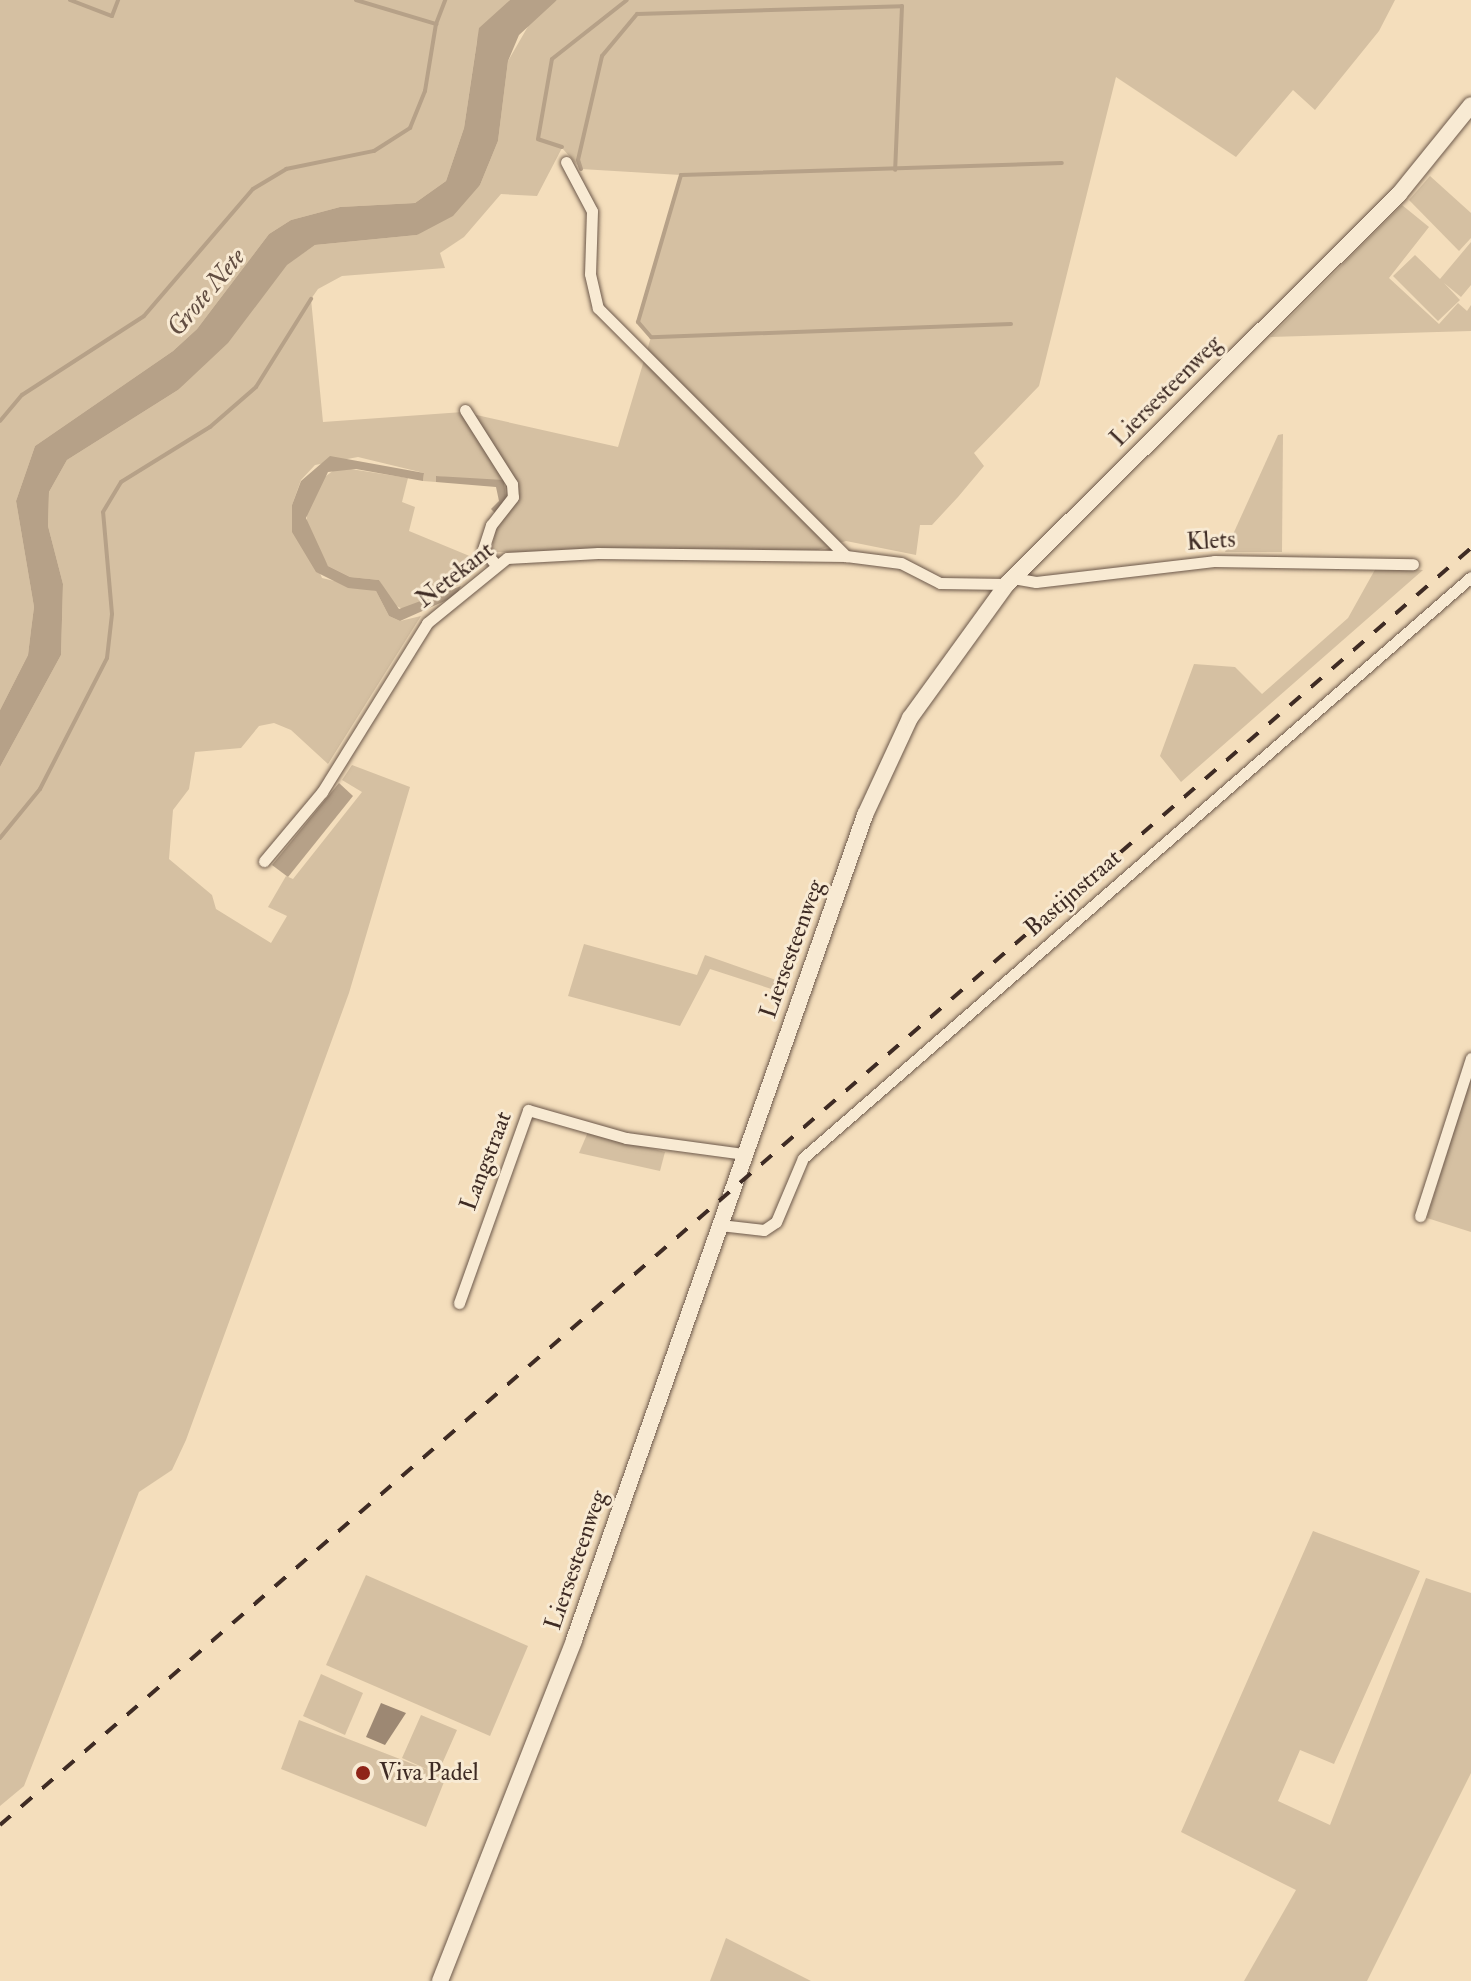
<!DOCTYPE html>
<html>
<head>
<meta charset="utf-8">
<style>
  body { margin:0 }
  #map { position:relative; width:1471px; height:1981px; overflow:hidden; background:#f4debc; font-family:"IM FELL Double Pica",serif }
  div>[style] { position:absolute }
  .green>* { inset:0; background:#d5c0a2 }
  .water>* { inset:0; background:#b6a188 }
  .stream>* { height:4px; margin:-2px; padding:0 2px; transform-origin:2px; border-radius:2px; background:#b6a188 }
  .building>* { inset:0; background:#9d8873 }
  .roads { filter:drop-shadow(0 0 2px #6c584a) drop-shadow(0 0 2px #6c584a) }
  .street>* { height:11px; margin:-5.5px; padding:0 5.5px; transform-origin:5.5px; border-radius:5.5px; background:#f8ead3 }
  .secondary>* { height:16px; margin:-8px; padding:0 8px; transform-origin:8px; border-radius:8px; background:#f8ead3 }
  .rail>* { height:4px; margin-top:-2px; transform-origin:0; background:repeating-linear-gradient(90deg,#3e2b24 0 14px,transparent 0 28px) }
  .dots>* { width:22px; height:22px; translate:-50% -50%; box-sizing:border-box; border:4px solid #f8ead3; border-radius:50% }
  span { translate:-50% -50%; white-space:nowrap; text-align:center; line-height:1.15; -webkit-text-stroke:6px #f8ead3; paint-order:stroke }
  .street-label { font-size:24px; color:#3e2b24 }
  .poi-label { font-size:24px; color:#3e2b24 }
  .left { translate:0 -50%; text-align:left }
  .water-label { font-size:26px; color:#624e42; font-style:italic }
</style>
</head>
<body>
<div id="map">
  <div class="green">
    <div style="clip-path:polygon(0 0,510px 0,477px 41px,464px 128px,446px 181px,415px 203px,340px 207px,291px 220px,269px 234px,197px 329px,173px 351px,35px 446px,16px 501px,34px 607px,31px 630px,28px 655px,0 710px)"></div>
    <div style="clip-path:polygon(evenodd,557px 0,1395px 0,1379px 31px,1315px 110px,1293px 90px,1236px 157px,1116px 77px,1039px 386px,974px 453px,984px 466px,958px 497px,932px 525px,920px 525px,916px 555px,846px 541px,818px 550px,491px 552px,506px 484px,436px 476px,436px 482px,423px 481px,424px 473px,358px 457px,315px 465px,301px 480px,292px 505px,322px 578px,376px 591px,389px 616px,400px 621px,421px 616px,328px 764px,291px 730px,274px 723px,259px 726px,241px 748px,195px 752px,189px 789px,173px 810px,169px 859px,212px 895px,216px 909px,271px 943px,287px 916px,268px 907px,286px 876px,293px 879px,362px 792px,342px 780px,352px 765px,410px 787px,349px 993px,186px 1440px,172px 1470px,139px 1492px,24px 1786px,0 1806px,0 767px,61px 655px,63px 584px,48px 526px,49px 492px,67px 460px,178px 390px,287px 264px,315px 245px,417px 235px,480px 185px,498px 141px,508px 61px,534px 16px,557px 0,562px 148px,581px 169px,681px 175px,638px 322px,651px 337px,618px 447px,463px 412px,323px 422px,311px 299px,318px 289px,342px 276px,445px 268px,440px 253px,464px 237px,501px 194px,537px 196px,562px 148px)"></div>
    <div style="clip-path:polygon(1430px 176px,1471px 213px,1471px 238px,1459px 251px,1409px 200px)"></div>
    <div style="clip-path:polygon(1402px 205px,1429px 227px,1389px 278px,1439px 324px,1458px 303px,1467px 311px,1471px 305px,1471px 331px,1270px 337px)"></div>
    <div style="clip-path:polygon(1471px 242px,1471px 285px,1461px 297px,1444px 283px,1460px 300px,1438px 321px,1393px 276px,1415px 255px,1440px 279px)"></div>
    <div style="clip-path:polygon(1283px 434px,1282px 552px,1225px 552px,1278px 435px)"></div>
    <div style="clip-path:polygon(338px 467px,408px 478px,402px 502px,415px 507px,409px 531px,472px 557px,459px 585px,405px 610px,394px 605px,379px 580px,350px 577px,328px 566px,307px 530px,307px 509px,318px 482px)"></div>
    <div style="clip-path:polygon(1377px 566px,1423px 570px,1181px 782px,1160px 756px,1194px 664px,1235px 667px,1262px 694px,1348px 618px)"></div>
    <div style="clip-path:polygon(584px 944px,697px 975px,705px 955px,790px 985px,787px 994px,710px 969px,680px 1026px,568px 996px)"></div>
    <div style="clip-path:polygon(1471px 1075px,1471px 1232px,1427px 1218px)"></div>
    <div style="clip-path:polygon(588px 1132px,665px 1152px,660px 1171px,579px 1153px)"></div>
    <div style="clip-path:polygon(1313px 1531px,1420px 1571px,1334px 1764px,1300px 1750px,1278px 1801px,1330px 1825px,1426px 1578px,1471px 1593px,1471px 1773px,1367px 1981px,1244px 1981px,1296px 1890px,1181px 1832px)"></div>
    <div style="clip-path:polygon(366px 1575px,528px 1646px,490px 1736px,326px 1665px)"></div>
    <div style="clip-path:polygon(321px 1674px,363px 1693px,345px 1735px,303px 1716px)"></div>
    <div style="clip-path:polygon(421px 1715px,457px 1730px,438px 1773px,446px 1777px,426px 1827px,281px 1769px,299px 1720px,431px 1771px,402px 1758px)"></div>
    <div style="clip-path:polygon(726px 1938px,811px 1981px,710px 1981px)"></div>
  </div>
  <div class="water">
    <div style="clip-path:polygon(510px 0,557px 0,519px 35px,508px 61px,498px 141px,480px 185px,453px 216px,417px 235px,315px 245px,287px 265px,228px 343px,178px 390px,67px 460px,49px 492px,48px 526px,63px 584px,61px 655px,0 767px,0 710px,28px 655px,31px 630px,34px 607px,16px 501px,35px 446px,173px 351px,197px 329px,269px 234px,291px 220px,340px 207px,415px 203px,446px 181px,464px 128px,479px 28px)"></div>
    <div style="clip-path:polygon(330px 456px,424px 473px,423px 481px,356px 469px,328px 472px,306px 518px,328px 566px,350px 577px,379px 580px,399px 609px,461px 586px,456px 596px,400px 621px,389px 616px,376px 591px,348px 588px,316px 572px,292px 532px,292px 505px,301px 481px)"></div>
    <div style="clip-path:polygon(436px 476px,504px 480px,506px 499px,496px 514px,491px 509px,499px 501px,496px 487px,436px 482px)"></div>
    <div style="clip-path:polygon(339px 783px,353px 796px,288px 877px,272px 865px)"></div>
  </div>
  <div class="stream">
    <div style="left:70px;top:0;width:45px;rotate:20.9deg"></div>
    <div style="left:112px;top:16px;width:17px;rotate:-69deg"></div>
    <div style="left:356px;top:0;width:84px;rotate:16.7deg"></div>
    <div style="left:436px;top:24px;width:26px;rotate:-69deg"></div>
    <div style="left:562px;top:147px;width:25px;rotate:-162deg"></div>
    <div style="left:538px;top:139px;width:81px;rotate:-80.1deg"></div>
    <div style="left:552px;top:59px;width:95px;rotate:-38.2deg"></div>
    <div style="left:581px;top:169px;width:9px;rotate:-108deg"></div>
    <div style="left:578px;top:160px;width:107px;rotate:-77deg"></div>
    <div style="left:602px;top:56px;width:55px;rotate:-50.2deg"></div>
    <div style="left:637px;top:14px;width:265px;rotate:-1.7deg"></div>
    <div style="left:902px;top:6px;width:164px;rotate:92.4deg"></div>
    <div style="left:1011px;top:324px;width:360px;rotate:177.9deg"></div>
    <div style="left:651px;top:337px;width:20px;rotate:-131deg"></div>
    <div style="left:638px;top:322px;width:153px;rotate:-73.7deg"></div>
    <div style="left:681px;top:175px;width:381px;rotate:-1.8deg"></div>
    <div style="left:0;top:421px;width:34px;rotate:-50deg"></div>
    <div style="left:22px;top:395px;width:145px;rotate:-32.9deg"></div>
    <div style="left:144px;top:316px;width:167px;rotate:-49.4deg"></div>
    <div style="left:253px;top:189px;width:39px;rotate:-31deg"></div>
    <div style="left:286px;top:169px;width:90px;rotate:-11.6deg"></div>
    <div style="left:374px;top:151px;width:43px;rotate:-32.6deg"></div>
    <div style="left:410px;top:128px;width:40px;rotate:-68deg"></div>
    <div style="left:425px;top:91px;width:68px;rotate:-80.7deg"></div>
    <div style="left:0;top:838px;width:63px;rotate:-50.8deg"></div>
    <div style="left:40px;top:789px;width:147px;rotate:-62.9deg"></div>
    <div style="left:107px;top:658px;width:44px;rotate:-83.5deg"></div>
    <div style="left:112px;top:614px;width:102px;rotate:-95deg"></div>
    <div style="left:103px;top:512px;width:35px;rotate:-59deg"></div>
    <div style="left:121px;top:482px;width:105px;rotate:-31.7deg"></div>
    <div style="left:210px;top:427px;width:61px;rotate:-41deg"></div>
    <div style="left:256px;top:387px;width:104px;rotate:-58deg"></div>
  </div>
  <div class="building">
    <div style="clip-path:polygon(381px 1703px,406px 1713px,385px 1745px,366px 1737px)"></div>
  </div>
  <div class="roads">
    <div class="street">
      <div style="left:566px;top:162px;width:55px;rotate:62deg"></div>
      <div style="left:592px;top:211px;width:63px;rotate:91.8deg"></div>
      <div style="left:590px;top:274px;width:35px;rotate:77deg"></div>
      <div style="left:598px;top:308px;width:351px;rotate:45deg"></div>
      <div style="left:465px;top:410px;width:88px;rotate:57.6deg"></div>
      <div style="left:512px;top:484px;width:13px;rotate:86deg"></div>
      <div style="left:513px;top:497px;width:36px;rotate:128deg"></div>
      <div style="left:491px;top:525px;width:25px;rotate:108deg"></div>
      <div style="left:483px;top:549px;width:21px;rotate:51deg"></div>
      <div style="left:1013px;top:578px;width:23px;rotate:10deg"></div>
      <div style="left:1036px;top:582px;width:179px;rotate:-6.7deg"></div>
      <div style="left:1214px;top:561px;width:199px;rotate:0.9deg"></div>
      <div style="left:264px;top:861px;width:90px;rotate:-50deg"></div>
      <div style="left:322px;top:792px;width:199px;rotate:-58.1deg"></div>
      <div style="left:427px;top:623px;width:103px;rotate:-39.1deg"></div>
      <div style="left:507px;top:558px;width:91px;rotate:-3.1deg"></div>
      <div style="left:598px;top:553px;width:248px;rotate:0.7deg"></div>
      <div style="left:846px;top:556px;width:55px;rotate:7.3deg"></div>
      <div style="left:901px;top:563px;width:44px;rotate:27.1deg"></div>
      <div style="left:940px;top:583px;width:67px;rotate:0.9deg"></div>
      <div style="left:1420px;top:1216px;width:166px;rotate:-72.1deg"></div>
      <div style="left:720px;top:1225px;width:44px;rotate:6.5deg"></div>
      <div style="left:764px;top:1230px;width:14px;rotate:-34deg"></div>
      <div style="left:776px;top:1222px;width:69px;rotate:-67.1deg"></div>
      <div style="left:803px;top:1158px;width:885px;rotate:-41.02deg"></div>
      <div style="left:459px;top:1303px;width:205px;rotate:-70.3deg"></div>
      <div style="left:528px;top:1110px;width:102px;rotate:15.9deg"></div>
      <div style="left:626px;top:1138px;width:120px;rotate:7.7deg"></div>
    </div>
    <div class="secondary">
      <div style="left:440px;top:1981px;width:366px;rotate:-68.5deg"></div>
      <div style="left:574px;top:1640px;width:875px;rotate:-70.57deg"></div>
      <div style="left:865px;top:815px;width:107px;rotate:-65.1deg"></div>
      <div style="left:910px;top:718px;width:165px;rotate:-54.1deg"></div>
      <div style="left:1007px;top:584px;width:553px;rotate:-44.85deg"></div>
      <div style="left:1399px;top:194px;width:114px;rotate:-51deg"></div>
    </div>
  </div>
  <div class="rail">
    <div style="left:0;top:1825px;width:1948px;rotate:-40.96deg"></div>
  </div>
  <div class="dots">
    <div style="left:363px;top:1773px;background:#8f2418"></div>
  </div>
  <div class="street-label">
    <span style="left:1166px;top:391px;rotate:-45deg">Liersesteenweg</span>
    <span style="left:1211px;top:541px;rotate:-4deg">Klets</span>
    <span style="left:455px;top:575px;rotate:-38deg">Netekant</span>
    <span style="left:1073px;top:893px;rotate:-41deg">Bastijnstraat</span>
    <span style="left:792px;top:949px;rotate:-70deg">Liersesteenweg</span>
    <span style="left:486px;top:1161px;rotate:-69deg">Langstraat</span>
    <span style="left:576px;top:1560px;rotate:-71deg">Liersesteenweg</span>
  </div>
  <div class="poi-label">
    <span class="left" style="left:379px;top:1773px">Viva Padel</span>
  </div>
  <div class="water-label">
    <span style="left:207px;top:293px;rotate:-50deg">Grote Nete</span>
  </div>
</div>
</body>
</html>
